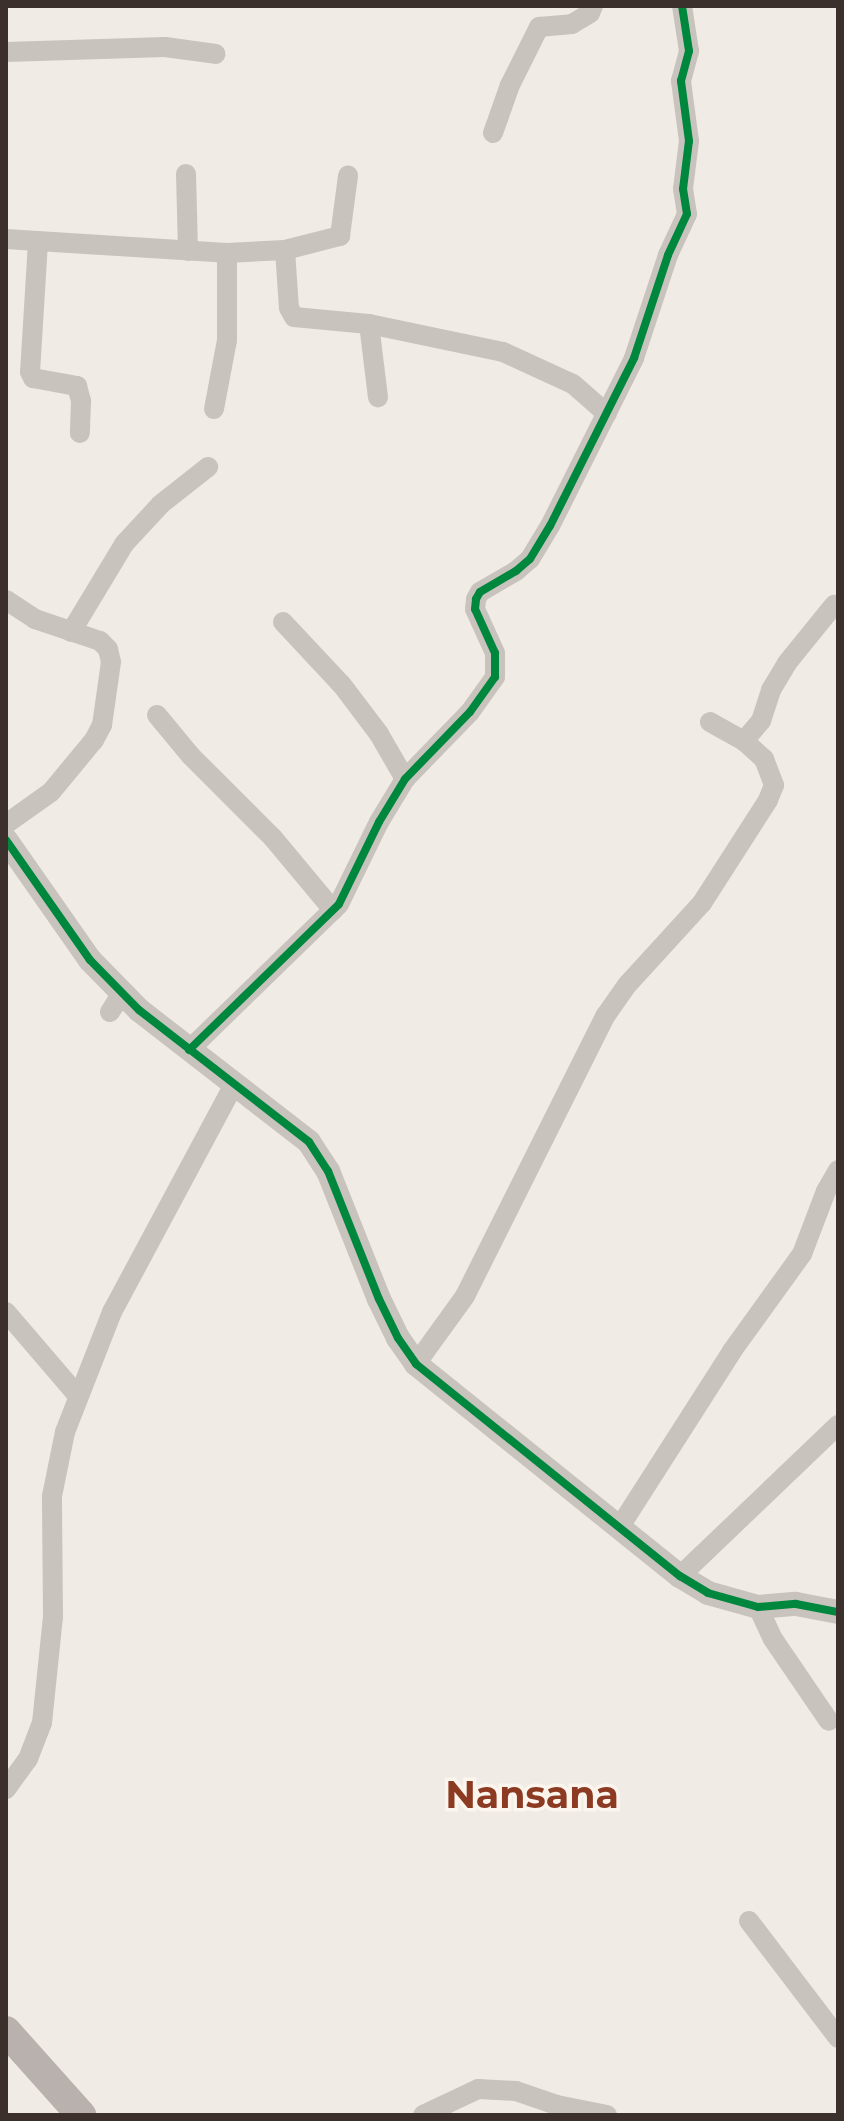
<!DOCTYPE html>
<html>
<head>
<meta charset="utf-8">
<style>
  body { margin:0 }
  #map { position:relative; width:844px; height:2121px; overflow:hidden; background:#f0ebe5; font-family:Montserrat,sans-serif }
  div>[style] { position:absolute }
  .minor>* { height:20px; margin:-10px; padding:0 10px; transform-origin:10px; border-radius:10px; background:#c9c3be }
  .tertiary>* { height:24px; margin:-12px; padding:0 12px; transform-origin:12px; border-radius:12px; background:#c9c3be }
  .primary>* { height:30px; margin:-15px; padding:0 15px; transform-origin:15px; border-radius:15px; background:#b8b1ad }
  .cycleway>* { height:8px; margin:-4px; padding:0 4px; transform-origin:4px; border-radius:4px; background:#00873e }
  span { translate:-50% -50%; white-space:nowrap; text-align:center; line-height:1.15; -webkit-text-stroke:7px #fbf5ee; paint-order:stroke }
  .town-label { font-size:38px; color:#8c3b22; font-weight:700 }
  .frame { position:absolute; inset:0; border:8px solid #3b302b; pointer-events:none }
</style>
</head>
<body>
<div id="map">
  <div class="minor">
    <div style="left:6px;top:52px;width:159px;rotate:-1.8deg"></div>
    <div style="left:165px;top:47px;width:51px;rotate:7.8deg"></div>
    <div style="left:493px;top:133px;width:51px;rotate:-70.5deg"></div>
    <div style="left:510px;top:85px;width:65px;rotate:-63.4deg"></div>
    <div style="left:539px;top:27px;width:33px;rotate:-5deg"></div>
    <div style="left:572px;top:24px;width:21px;rotate:-31deg"></div>
    <div style="left:590px;top:13px;width:8px;rotate:-67deg"></div>
    <div style="left:186px;top:174px;width:77px;rotate:88.5deg"></div>
    <div style="left:6px;top:239px;width:221px;rotate:3.6deg"></div>
    <div style="left:227px;top:253px;width:58px;rotate:-3deg"></div>
    <div style="left:285px;top:250px;width:57px;rotate:-14.3deg"></div>
    <div style="left:340px;top:236px;width:61px;rotate:-82.4deg"></div>
    <div style="left:38px;top:242px;width:130px;rotate:93.5deg"></div>
    <div style="left:30px;top:372px;width:7px;rotate:63deg"></div>
    <div style="left:33px;top:378px;width:45px;rotate:10.3deg"></div>
    <div style="left:77px;top:386px;width:16px;rotate:75deg"></div>
    <div style="left:81px;top:401px;width:32px;rotate:92deg"></div>
    <div style="left:285px;top:250px;width:58px;rotate:86.1deg"></div>
    <div style="left:289px;top:308px;width:10px;rotate:61deg"></div>
    <div style="left:294px;top:317px;width:75px;rotate:5.3deg"></div>
    <div style="left:369px;top:324px;width:137px;rotate:11.8deg"></div>
    <div style="left:503px;top:352px;width:77px;rotate:24.6deg"></div>
    <div style="left:573px;top:384px;width:45px;rotate:41.4deg"></div>
    <div style="left:369px;top:324px;width:74px;rotate:83deg"></div>
    <div style="left:214px;top:409px;width:70px;rotate:-79.3deg"></div>
    <div style="left:227px;top:340px;width:87px;rotate:-90deg"></div>
    <div style="left:6px;top:600px;width:35px;rotate:33deg"></div>
    <div style="left:35px;top:619px;width:69px;rotate:18.7deg"></div>
    <div style="left:100px;top:641px;width:11px;rotate:45deg"></div>
    <div style="left:108px;top:649px;width:13px;rotate:77deg"></div>
    <div style="left:111px;top:662px;width:64px;rotate:98.1deg"></div>
    <div style="left:102px;top:725px;width:17px;rotate:118deg"></div>
    <div style="left:94px;top:740px;width:67px;rotate:129.6deg"></div>
    <div style="left:51px;top:792px;width:55px;rotate:144.6deg"></div>
    <div style="left:283px;top:622px;width:86px;rotate:46.9deg"></div>
    <div style="left:342px;top:685px;width:61px;rotate:52.9deg"></div>
    <div style="left:379px;top:734px;width:52px;rotate:60deg"></div>
    <div style="left:71px;top:632px;width:103px;rotate:-58.9deg"></div>
    <div style="left:124px;top:544px;width:54px;rotate:-47.2deg"></div>
    <div style="left:161px;top:504px;width:60px;rotate:-38.2deg"></div>
    <div style="left:157px;top:715px;width:53px;rotate:50.3deg"></div>
    <div style="left:191px;top:756px;width:116px;rotate:45deg"></div>
    <div style="left:273px;top:838px;width:94px;rotate:50.2deg"></div>
    <div style="left:744px;top:741px;width:26px;rotate:-50deg"></div>
    <div style="left:761px;top:721px;width:33px;rotate:-72deg"></div>
    <div style="left:771px;top:690px;width:31px;rotate:-59deg"></div>
    <div style="left:787px;top:663px;width:75px;rotate:-51deg"></div>
    <div style="left:110px;top:1012px;width:22px;rotate:-58deg"></div>
    <div style="left:189px;top:1050px;width:209px;rotate:-44.2deg"></div>
    <div style="left:339px;top:904px;width:91px;rotate:-64deg"></div>
    <div style="left:379px;top:822px;width:50px;rotate:-58.8deg"></div>
    <div style="left:405px;top:779px;width:93px;rotate:-45.9deg"></div>
    <div style="left:470px;top:712px;width:43px;rotate:-54.5deg"></div>
    <div style="left:495px;top:677px;width:24px;rotate:-90deg"></div>
    <div style="left:495px;top:653px;width:48px;rotate:-114.4deg"></div>
    <div style="left:475px;top:609px;width:10px;rotate:-84deg"></div>
    <div style="left:476px;top:599px;width:8px;rotate:-60deg"></div>
    <div style="left:480px;top:592px;width:42px;rotate:-30.3deg"></div>
    <div style="left:516px;top:571px;width:18px;rotate:-41deg"></div>
    <div style="left:530px;top:559px;width:39px;rotate:-59deg"></div>
    <div style="left:550px;top:526px;width:188px;rotate:-63.4deg"></div>
    <div style="left:634px;top:358px;width:108px;rotate:-71.7deg"></div>
    <div style="left:668px;top:255px;width:45px;rotate:-65.1deg"></div>
    <div style="left:687px;top:214px;width:25px;rotate:-99deg"></div>
    <div style="left:683px;top:189px;width:48px;rotate:-82.9deg"></div>
    <div style="left:689px;top:141px;width:61px;rotate:-97.6deg"></div>
    <div style="left:681px;top:81px;width:31px;rotate:-75deg"></div>
    <div style="left:689px;top:51px;width:46px;rotate:-98.8deg"></div>
    <div style="left:6px;top:1312px;width:111px;rotate:49.4deg"></div>
    <div style="left:416px;top:1364px;width:84px;rotate:-54.2deg"></div>
    <div style="left:465px;top:1296px;width:314px;rotate:-63.4deg"></div>
    <div style="left:606px;top:1015px;width:38px;rotate:-55deg"></div>
    <div style="left:628px;top:984px;width:110px;rotate:-47.6deg"></div>
    <div style="left:702px;top:903px;width:122px;rotate:-57.3deg"></div>
    <div style="left:768px;top:800px;width:16px;rotate:-68deg"></div>
    <div style="left:774px;top:785px;width:28px;rotate:-111deg"></div>
    <div style="left:764px;top:759px;width:27px;rotate:-138deg"></div>
    <div style="left:744px;top:741px;width:39px;rotate:-151deg"></div>
    <div style="left:619px;top:1528px;width:210px;rotate:-57.4deg"></div>
    <div style="left:732px;top:1351px;width:120px;rotate:-54.2deg"></div>
    <div style="left:802px;top:1254px;width:67px;rotate:-69.1deg"></div>
    <div style="left:826px;top:1191px;width:24px;rotate:-60deg"></div>
    <div style="left:680px;top:1576px;width:219px;rotate:-43.7deg"></div>
    <div style="left:758px;top:1607px;width:35px;rotate:65deg"></div>
    <div style="left:773px;top:1639px;width:99px;rotate:55.7deg"></div>
    <div style="left:6px;top:1789px;width:37px;rotate:-54deg"></div>
    <div style="left:28px;top:1759px;width:39px;rotate:-69deg"></div>
    <div style="left:42px;top:1723px;width:107px;rotate:-84.1deg"></div>
    <div style="left:53px;top:1617px;width:121px;rotate:-90.5deg"></div>
    <div style="left:52px;top:1496px;width:65px;rotate:-78.5deg"></div>
    <div style="left:65px;top:1432px;width:129px;rotate:-68.6deg"></div>
    <div style="left:112px;top:1312px;width:256px;rotate:-61.8deg"></div>
    <div style="left:749px;top:1921px;width:147px;rotate:52.7deg"></div>
    <div style="left:423px;top:2115px;width:61px;rotate:-25.3deg"></div>
    <div style="left:478px;top:2089px;width:38px;rotate:3deg"></div>
    <div style="left:516px;top:2091px;width:43px;rotate:18.9deg"></div>
    <div style="left:557px;top:2105px;width:51px;rotate:11.3deg"></div>
  </div>
  <div class="tertiary">
    <div style="left:6px;top:840px;width:146px;rotate:55deg"></div>
    <div style="left:90px;top:960px;width:70px;rotate:45.6deg"></div>
    <div style="left:139px;top:1010px;width:215px;rotate:37.8deg"></div>
    <div style="left:309px;top:1142px;width:35px;rotate:57deg"></div>
    <div style="left:328px;top:1171px;width:138px;rotate:68.3deg"></div>
    <div style="left:379px;top:1299px;width:43px;rotate:64deg"></div>
    <div style="left:398px;top:1338px;width:32px;rotate:55deg"></div>
    <div style="left:416px;top:1364px;width:339px;rotate:38.8deg"></div>
    <div style="left:680px;top:1576px;width:33px;rotate:31deg"></div>
    <div style="left:708px;top:1593px;width:52px;rotate:15.6deg"></div>
    <div style="left:758px;top:1607px;width:38px;rotate:-5deg"></div>
    <div style="left:796px;top:1604px;width:43px;rotate:10.8deg"></div>
  </div>
  <div class="primary">
    <div style="left:6px;top:2031px;width:113px;rotate:48.2deg"></div>
  </div>
  <div class="cycleway">
    <div style="left:6px;top:840px;width:146px;rotate:55deg"></div>
    <div style="left:90px;top:960px;width:70px;rotate:45.6deg"></div>
    <div style="left:139px;top:1010px;width:215px;rotate:37.8deg"></div>
    <div style="left:309px;top:1142px;width:35px;rotate:57deg"></div>
    <div style="left:328px;top:1171px;width:138px;rotate:68.3deg"></div>
    <div style="left:379px;top:1299px;width:43px;rotate:64deg"></div>
    <div style="left:398px;top:1338px;width:32px;rotate:55deg"></div>
    <div style="left:416px;top:1364px;width:339px;rotate:38.8deg"></div>
    <div style="left:680px;top:1576px;width:33px;rotate:31deg"></div>
    <div style="left:708px;top:1593px;width:52px;rotate:15.6deg"></div>
    <div style="left:758px;top:1607px;width:38px;rotate:-5deg"></div>
    <div style="left:796px;top:1604px;width:43px;rotate:10.8deg"></div>
    <div style="left:189px;top:1050px;width:209px;rotate:-44.2deg"></div>
    <div style="left:339px;top:904px;width:91px;rotate:-64deg"></div>
    <div style="left:379px;top:822px;width:50px;rotate:-58.8deg"></div>
    <div style="left:405px;top:779px;width:93px;rotate:-45.9deg"></div>
    <div style="left:470px;top:712px;width:43px;rotate:-54.5deg"></div>
    <div style="left:495px;top:677px;width:24px;rotate:-90deg"></div>
    <div style="left:495px;top:653px;width:48px;rotate:-114.4deg"></div>
    <div style="left:475px;top:609px;width:10px;rotate:-84deg"></div>
    <div style="left:476px;top:599px;width:8px;rotate:-60deg"></div>
    <div style="left:480px;top:592px;width:42px;rotate:-30.3deg"></div>
    <div style="left:516px;top:571px;width:18px;rotate:-41deg"></div>
    <div style="left:530px;top:559px;width:39px;rotate:-59deg"></div>
    <div style="left:550px;top:526px;width:188px;rotate:-63.4deg"></div>
    <div style="left:634px;top:358px;width:108px;rotate:-71.7deg"></div>
    <div style="left:668px;top:255px;width:45px;rotate:-65.1deg"></div>
    <div style="left:687px;top:214px;width:25px;rotate:-99deg"></div>
    <div style="left:683px;top:189px;width:48px;rotate:-82.9deg"></div>
    <div style="left:689px;top:141px;width:61px;rotate:-97.6deg"></div>
    <div style="left:681px;top:81px;width:31px;rotate:-75deg"></div>
    <div style="left:689px;top:51px;width:46px;rotate:-98.8deg"></div>
  </div>
  <div class="town-label">
    <span style="left:532px;top:1795px">Nansana</span>
  </div>
  <div class="frame"></div>
</div>
</body>
</html>
